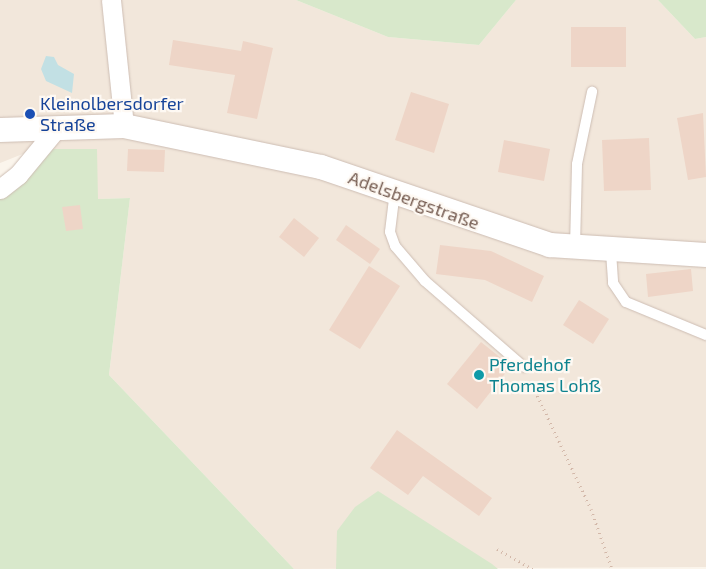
<!DOCTYPE html>
<html>
<head>
<meta charset="utf-8">
<style>
  body { margin:0 }
  #map { position:relative; width:706px; height:569px; overflow:hidden; background:#fbf5ec; font-family:"Exo 2",sans-serif }
  div>[style] { position:absolute }
  .residential>* { inset:0; background:#f2e7db }
  .green>* { inset:0; background:#d8e8cb }
  .water>* { inset:0; background:#c2e0e4 }
  .building>* { inset:0; background:#eed5c7 }
  .path>* { height:3px; margin-top:-1.5px; transform-origin:0; background:repeating-linear-gradient(90deg,#d3b8a9 0 1px,transparent 0 5px) }
  .roads { filter:drop-shadow(0 0 1px #cdbdb3) drop-shadow(0 0 1px #cdbdb3) }
  .service>* { height:10px; margin:-5px; padding:0 5px; transform-origin:5px; border-radius:5px; background:#fff }
  .minor>* { height:19px; margin:-9.5px; padding:0 9.5px; transform-origin:9.5px; border-radius:9.5px; background:#fff }
  .tertiary>* { height:24px; margin:-12px; padding:0 12px; transform-origin:12px; border-radius:12px; background:#fff }
  .dots>* { width:14px; height:14px; translate:-50% -50%; box-sizing:border-box; border:2px solid #fef9f3; border-radius:50% }
  span { translate:-50% -50%; white-space:nowrap; text-align:center; line-height:1.15; -webkit-text-stroke:4.5px #fef9f3; paint-order:stroke }
  .transit-label { font-size:18px; color:#164399 }
  .left { translate:0 -50%; text-align:left }
  .street-label { font-size:18px; color:#755c51 }
  .culture-label { font-size:18px; color:#0d838f }
</style>
</head>
<body>
<div id="map">
  <div class="residential">
    <div style="clip-path:polygon(0 0,296px 0,388px 37px,479px 45px,516px 0,658px 0,695px 39px,706px 37px,706px 567px,294px 569px,109px 375px,130px 198px,98px 199px,35px 149px,0 163px)"></div>
  </div>
  <div class="green">
    <div style="clip-path:polygon(296px 0,516px 0,479px 45px,388px 37px)"></div>
    <div style="clip-path:polygon(658px 0,706px 0,706px 37px,695px 39px)"></div>
    <div style="clip-path:polygon(35px 149px,97px 149px,98px 199px,130px 198px,109px 375px,294px 569px,0 569px,0 181px)"></div>
    <div style="clip-path:polygon(378px 491px,492px 564px,498px 569px,336px 569px,337px 531px,355px 507px)"></div>
  </div>
  <div class="water">
    <div style="clip-path:polygon(46px 56px,54px 57px,58px 65px,74px 74px,72px 93px,46px 81px,41px 69px)"></div>
  </div>
  <div class="building">
    <div style="clip-path:polygon(571px 27px,626px 27px,626px 67px,571px 67px)"></div>
    <div style="clip-path:polygon(173px 40px,241px 51px,243px 41px,273px 48px,257px 119px,227px 113px,235px 75px,169px 65px)"></div>
    <div style="clip-path:polygon(411px 92px,449px 104px,434px 153px,395px 140px)"></div>
    <div style="clip-path:polygon(703px 113px,706px 177px,688px 180px,677px 118px)"></div>
    <div style="clip-path:polygon(649px 138px,651px 190px,604px 191px,602px 140px)"></div>
    <div style="clip-path:polygon(504px 140px,550px 149px,544px 181px,498px 172px)"></div>
    <div style="clip-path:polygon(128px 149px,165px 150px,164px 172px,127px 171px)"></div>
    <div style="clip-path:polygon(80px 205px,83px 229px,66px 231px,62px 207px)"></div>
    <div style="clip-path:polygon(294px 218px,319px 238px,304px 257px,279px 237px)"></div>
    <div style="clip-path:polygon(346px 225px,380px 249px,370px 264px,336px 240px)"></div>
    <div style="clip-path:polygon(440px 245px,491px 251px,544px 276px,532px 302px,485px 280px,436px 274px)"></div>
    <div style="clip-path:polygon(369px 266px,400px 286px,360px 349px,329px 330px)"></div>
    <div style="clip-path:polygon(691px 269px,693px 291px,648px 297px,646px 274px)"></div>
    <div style="clip-path:polygon(579px 300px,609px 319px,593px 344px,563px 325px)"></div>
    <div style="clip-path:polygon(481px 342px,511px 366px,477px 409px,447px 384px)"></div>
    <div style="clip-path:polygon(397px 430px,492px 498px,479px 516px,423px 476px,408px 495px,370px 468px)"></div>
  </div>
  <div class="path">
    <div style="left:531px;top:382px;width:140px;rotate:64.7deg"></div>
    <div style="left:591px;top:509px;width:64px;rotate:70.7deg"></div>
    <div style="left:497px;top:549px;width:41px;rotate:29.1deg"></div>
  </div>
  <div class="roads">
    <div class="service">
      <div style="left:395px;top:191px;width:41px;rotate:97deg"></div>
      <div style="left:390px;top:232px;width:15px;rotate:70deg"></div>
      <div style="left:395px;top:246px;width:46px;rotate:49.4deg"></div>
      <div style="left:425px;top:281px;width:131px;rotate:41deg"></div>
      <div style="left:575px;top:247px;width:83px;rotate:-88.6deg"></div>
      <div style="left:577px;top:164px;width:74px;rotate:-78.2deg"></div>
      <div style="left:611px;top:252px;width:31px;rotate:86deg"></div>
      <div style="left:613px;top:283px;width:23px;rotate:56deg"></div>
      <div style="left:626px;top:302px;width:87px;rotate:22.4deg"></div>
    </div>
    <div class="minor">
      <div style="left:111px;top:0;width:127px;rotate:84.1deg"></div>
      <div style="left:0;top:189px;width:23px;rotate:-38deg"></div>
      <div style="left:18px;top:175px;width:60px;rotate:-50.4deg"></div>
    </div>
    <div class="tertiary">
      <div style="left:0;top:130px;width:124px;rotate:-1.8deg"></div>
      <div style="left:124px;top:126px;width:201px;rotate:11.8deg"></div>
      <div style="left:321px;top:167px;width:242px;rotate:18.8deg"></div>
      <div style="left:550px;top:245px;width:156px;rotate:3.7deg"></div>
    </div>
  </div>
  <div class="dots">
    <div style="left:30px;top:114px;background:#1a4fb4"></div>
    <div style="left:479px;top:375px;background:#0f9aa8"></div>
  </div>
  <div class="transit-label">
    <span class="left" style="left:40px;top:114px">Kleinolbersdorfer<br>Straße</span>
  </div>
  <div class="street-label">
    <span style="left:414px;top:200px;rotate:20deg">Adelsbergstraße</span>
  </div>
  <div class="culture-label">
    <span class="left" style="left:489px;top:375px">Pferdehof<br>Thomas Lohß</span>
  </div>
</div>
</body>
</html>
